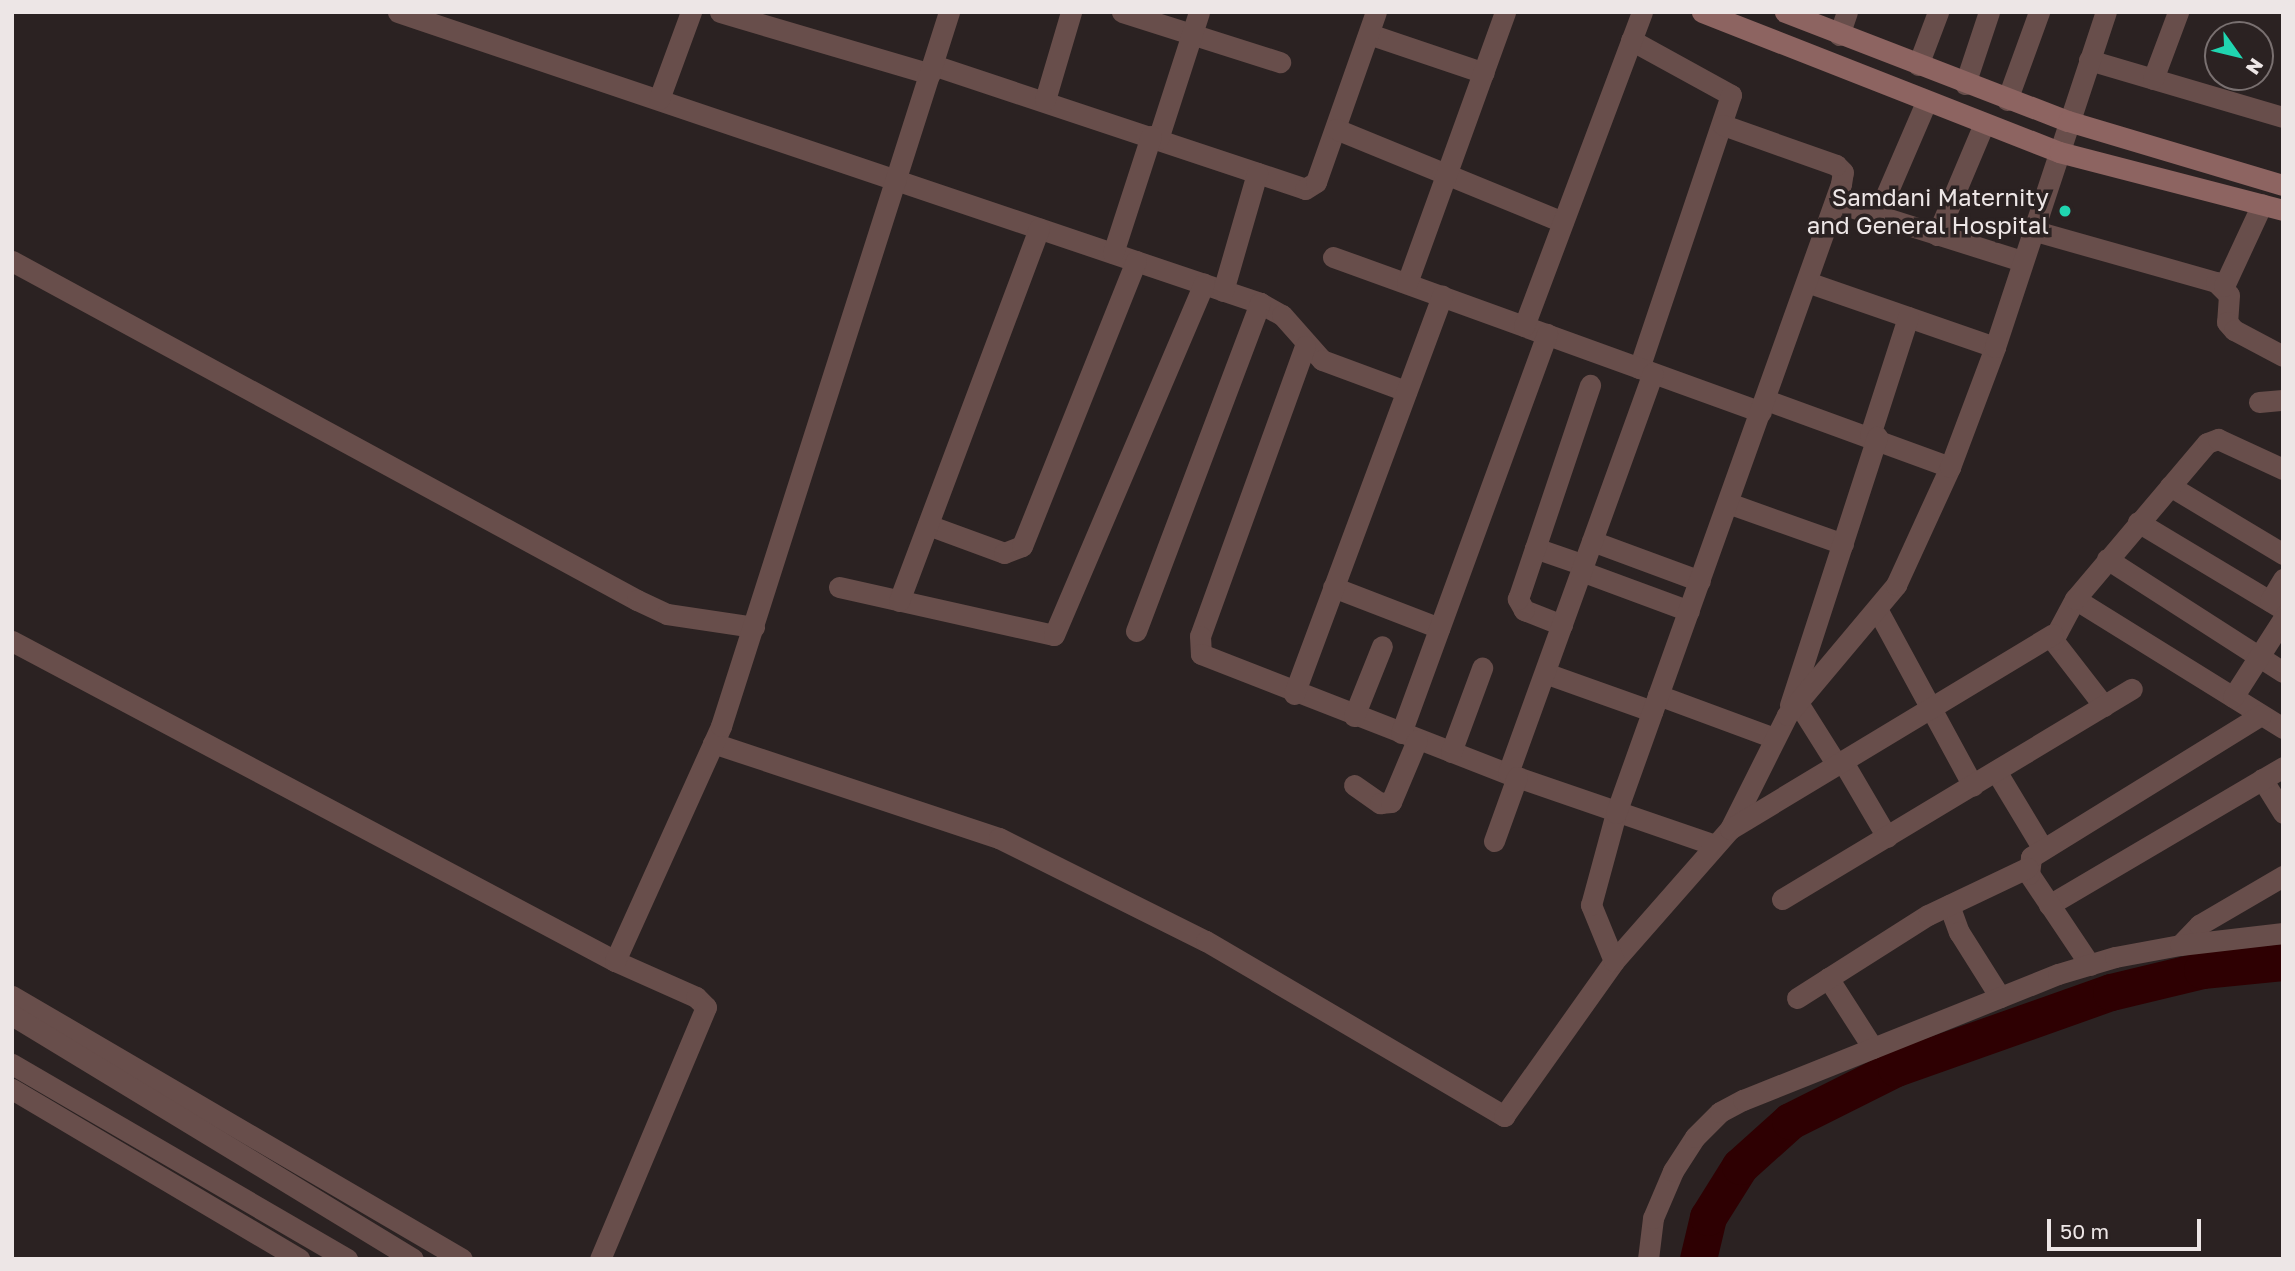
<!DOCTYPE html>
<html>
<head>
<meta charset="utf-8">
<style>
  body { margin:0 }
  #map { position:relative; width:2295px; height:1271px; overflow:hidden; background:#2b2222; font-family:"Golos Text",sans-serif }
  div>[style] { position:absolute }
  .river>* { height:37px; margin:-18.5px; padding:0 18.5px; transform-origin:18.5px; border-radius:18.5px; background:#2e0002 }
  .minor>* { height:21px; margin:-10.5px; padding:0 10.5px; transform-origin:10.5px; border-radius:10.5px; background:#684e4b }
  .tertiary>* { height:21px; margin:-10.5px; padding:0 10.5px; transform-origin:10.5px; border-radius:10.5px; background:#684e4b }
  .secondary>* { height:21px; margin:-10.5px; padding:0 10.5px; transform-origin:10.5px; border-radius:10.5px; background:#8d6461 }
  .dots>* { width:19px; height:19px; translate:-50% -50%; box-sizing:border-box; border:4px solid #2b2222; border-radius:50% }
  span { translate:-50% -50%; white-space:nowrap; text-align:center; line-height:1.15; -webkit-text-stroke:7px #2b2222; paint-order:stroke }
  .poi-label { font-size:24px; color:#ede6e6 }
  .right { translate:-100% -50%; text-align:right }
  .frame { position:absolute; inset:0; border:14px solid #ede6e6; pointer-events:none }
  .north { position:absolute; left:2204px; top:21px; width:70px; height:70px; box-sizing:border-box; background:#2b2222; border:2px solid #797070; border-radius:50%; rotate:124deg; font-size:19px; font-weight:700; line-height:28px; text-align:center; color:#ede6e6 }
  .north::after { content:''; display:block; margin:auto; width:24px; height:32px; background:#20d5b0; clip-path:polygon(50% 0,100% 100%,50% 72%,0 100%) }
  .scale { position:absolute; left:2047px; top:1219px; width:154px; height:32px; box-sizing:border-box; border:4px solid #ede6e6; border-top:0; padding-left:9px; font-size:21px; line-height:24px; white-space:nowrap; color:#ede6e6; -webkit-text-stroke:5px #2b2222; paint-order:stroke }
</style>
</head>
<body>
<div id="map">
  <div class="river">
    <div style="left:1698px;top:1259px;width:43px;rotate:-76.6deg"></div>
    <div style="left:1708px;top:1217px;width:60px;rotate:-57.9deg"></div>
    <div style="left:1740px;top:1166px;width:67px;rotate:-42deg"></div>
    <div style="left:1790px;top:1121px;width:119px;rotate:-26.6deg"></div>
    <div style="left:1896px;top:1068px;width:228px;rotate:-19.5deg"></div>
    <div style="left:2111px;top:992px;width:94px;rotate:-13.6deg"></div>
    <div style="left:2202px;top:970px;width:81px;rotate:-5.6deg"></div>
  </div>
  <div class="minor">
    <div style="left:398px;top:12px;width:910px;rotate:18.65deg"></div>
    <div style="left:1260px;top:303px;width:25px;rotate:29deg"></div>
    <div style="left:1282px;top:315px;width:60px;rotate:48.4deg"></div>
    <div style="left:1322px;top:360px;width:90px;rotate:20.3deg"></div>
    <div style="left:720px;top:12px;width:219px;rotate:16.4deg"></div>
    <div style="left:1122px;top:12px;width:166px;rotate:17.6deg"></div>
    <div style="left:1369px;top:34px;width:121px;rotate:18.7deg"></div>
    <div style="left:1839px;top:35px;width:24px;rotate:-71deg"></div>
    <div style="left:1631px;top:40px;width:114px;rotate:28.8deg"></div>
    <div style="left:1731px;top:95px;width:288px;rotate:108.6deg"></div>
    <div style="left:2089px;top:60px;width:202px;rotate:16.4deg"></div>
    <div style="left:933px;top:65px;width:392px;rotate:18.4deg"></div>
    <div style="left:1305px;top:189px;width:13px;rotate:-32deg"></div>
    <div style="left:1316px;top:182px;width:180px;rotate:-70.6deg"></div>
    <div style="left:1918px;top:65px;width:57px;rotate:-69.3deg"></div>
    <div style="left:2153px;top:79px;width:72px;rotate:-69.5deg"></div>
    <div style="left:1965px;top:84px;width:76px;rotate:-71.6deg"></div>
    <div style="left:659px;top:99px;width:93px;rotate:-69.8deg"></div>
    <div style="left:1045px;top:100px;width:92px;rotate:-73.5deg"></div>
    <div style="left:2007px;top:100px;width:94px;rotate:-70deg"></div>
    <div style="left:1336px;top:129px;width:245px;rotate:22.3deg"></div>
    <div style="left:1158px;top:139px;width:133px;rotate:-72.1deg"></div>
    <div style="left:1835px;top:202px;width:196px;rotate:17.5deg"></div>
    <div style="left:1877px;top:216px;width:124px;rotate:-66.7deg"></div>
    <div style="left:2032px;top:230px;width:191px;rotate:15.8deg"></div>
    <div style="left:2216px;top:282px;width:18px;rotate:45deg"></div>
    <div style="left:2229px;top:295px;width:27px;rotate:94deg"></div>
    <div style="left:2227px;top:322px;width:11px;rotate:49deg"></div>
    <div style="left:2234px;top:330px;width:55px;rotate:28deg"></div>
    <div style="left:1937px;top:235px;width:121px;rotate:-67.1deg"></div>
    <div style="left:1113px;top:253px;width:123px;rotate:-72deg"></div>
    <div style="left:1333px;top:257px;width:455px;rotate:19.9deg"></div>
    <div style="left:12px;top:261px;width:711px;rotate:28.48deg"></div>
    <div style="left:637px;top:600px;width:33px;rotate:25deg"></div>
    <div style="left:667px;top:614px;width:88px;rotate:8.5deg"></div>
    <div style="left:1807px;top:282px;width:199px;rotate:19.1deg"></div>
    <div style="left:1407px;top:283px;width:288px;rotate:-70.1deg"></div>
    <div style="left:2224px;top:286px;width:90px;rotate:-65.1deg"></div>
    <div style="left:1223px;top:291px;width:123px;rotate:-73.9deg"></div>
    <div style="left:1524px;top:326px;width:335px;rotate:-69.4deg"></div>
    <div style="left:1305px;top:346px;width:308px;rotate:109.9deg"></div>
    <div style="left:1200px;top:636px;width:18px;rotate:87deg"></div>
    <div style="left:1201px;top:654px;width:339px;rotate:21.3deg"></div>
    <div style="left:1517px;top:777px;width:209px;rotate:19deg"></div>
    <div style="left:1766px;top:400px;width:196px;rotate:20deg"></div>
    <div style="left:2259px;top:402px;width:24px;rotate:-5deg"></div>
    <div style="left:1870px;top:435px;width:124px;rotate:-72.1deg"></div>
    <div style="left:2170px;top:486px;width:132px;rotate:31deg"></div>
    <div style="left:1728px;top:503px;width:122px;rotate:19.6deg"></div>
    <div style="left:2138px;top:522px;width:169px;rotate:31deg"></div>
    <div style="left:928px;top:525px;width:81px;rotate:20.2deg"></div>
    <div style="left:1004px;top:553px;width:19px;rotate:-21deg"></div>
    <div style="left:1022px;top:546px;width:307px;rotate:-68.2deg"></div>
    <div style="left:1592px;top:541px;width:115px;rotate:20.3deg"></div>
    <div style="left:1535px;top:548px;width:52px;rotate:19.1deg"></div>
    <div style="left:2107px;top:559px;width:209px;rotate:32.7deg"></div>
    <div style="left:1581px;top:571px;width:115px;rotate:20.3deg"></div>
    <div style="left:839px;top:587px;width:220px;rotate:12.6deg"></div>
    <div style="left:1054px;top:635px;width:382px;rotate:-66.9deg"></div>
    <div style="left:1333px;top:587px;width:114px;rotate:21.1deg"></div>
    <div style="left:2075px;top:599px;width:245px;rotate:31.8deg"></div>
    <div style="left:899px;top:601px;width:398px;rotate:-69.4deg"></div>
    <div style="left:2270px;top:601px;width:26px;rotate:-59deg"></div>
    <div style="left:1877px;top:609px;width:201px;rotate:61.5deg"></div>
    <div style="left:1562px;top:625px;width:41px;rotate:-158.5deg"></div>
    <div style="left:1524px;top:610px;width:13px;rotate:-119deg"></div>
    <div style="left:1518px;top:599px;width:226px;rotate:-71.4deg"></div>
    <div style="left:1136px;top:631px;width:351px;rotate:-69.3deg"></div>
    <div style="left:12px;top:641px;width:683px;rotate:27.95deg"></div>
    <div style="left:615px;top:961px;width:89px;rotate:24deg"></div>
    <div style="left:696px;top:997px;width:14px;rotate:45deg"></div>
    <div style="left:706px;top:1007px;width:273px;rotate:112.8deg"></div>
    <div style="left:1545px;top:673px;width:114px;rotate:19.6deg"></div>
    <div style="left:1294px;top:694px;width:425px;rotate:-69.6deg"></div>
    <div style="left:1658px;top:695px;width:124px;rotate:20.3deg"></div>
    <div style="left:2233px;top:697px;width:93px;rotate:-57.3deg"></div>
    <div style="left:1798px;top:703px;width:73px;rotate:57.8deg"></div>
    <div style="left:1790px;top:705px;width:282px;rotate:-72deg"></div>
    <div style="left:2104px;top:706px;width:83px;rotate:-127.7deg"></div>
    <div style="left:2053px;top:640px;width:47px;rotate:-61.8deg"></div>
    <div style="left:2075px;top:599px;width:204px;rotate:-49.8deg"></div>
    <div style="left:2207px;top:443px;width:12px;rotate:-20deg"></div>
    <div style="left:2218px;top:439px;width:72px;rotate:24.8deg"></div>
    <div style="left:1354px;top:716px;width:75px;rotate:-68.2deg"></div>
    <div style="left:1401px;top:733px;width:425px;rotate:-69.9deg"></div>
    <div style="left:713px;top:743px;width:301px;rotate:18.4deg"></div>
    <div style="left:999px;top:838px;width:231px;rotate:26.5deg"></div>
    <div style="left:1206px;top:941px;width:346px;rotate:30.4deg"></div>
    <div style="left:1504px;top:1116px;width:190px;rotate:-54.6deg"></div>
    <div style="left:1614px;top:961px;width:176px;rotate:-48.7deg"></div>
    <div style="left:1730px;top:829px;width:127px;rotate:-63.4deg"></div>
    <div style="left:1787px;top:715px;width:170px;rotate:-50deg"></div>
    <div style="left:1896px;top:585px;width:130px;rotate:-65.4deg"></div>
    <div style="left:1950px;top:467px;width:128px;rotate:-69.4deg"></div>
    <div style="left:1995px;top:347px;width:353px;rotate:-71.7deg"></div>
    <div style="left:1451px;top:752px;width:90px;rotate:-69.7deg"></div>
    <div style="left:1843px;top:762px;width:87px;rotate:59.6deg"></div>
    <div style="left:1996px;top:771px;width:91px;rotate:58.9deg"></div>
    <div style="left:1508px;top:773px;width:425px;rotate:-70.1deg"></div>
    <div style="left:2262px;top:779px;width:40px;rotate:58deg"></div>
    <div style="left:1354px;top:785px;width:32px;rotate:35deg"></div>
    <div style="left:1380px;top:803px;width:11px;rotate:-5deg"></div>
    <div style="left:1391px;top:802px;width:67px;rotate:-67.2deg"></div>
    <div style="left:1730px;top:829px;width:377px;rotate:-31.1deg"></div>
    <div style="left:1494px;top:841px;width:68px;rotate:-70.2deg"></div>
    <div style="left:1782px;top:899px;width:408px;rotate:-31deg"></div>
    <div style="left:1949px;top:905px;width:29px;rotate:70deg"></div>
    <div style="left:1959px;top:932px;width:77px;rotate:57.8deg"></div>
    <div style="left:2049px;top:905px;width:272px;rotate:-30.5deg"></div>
    <div style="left:2180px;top:945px;width:28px;rotate:-46deg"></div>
    <div style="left:2199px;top:925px;width:97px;rotate:-30.3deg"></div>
    <div style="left:615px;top:961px;width:258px;rotate:-65.7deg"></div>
    <div style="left:721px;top:726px;width:750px;rotate:-72.29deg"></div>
    <div style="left:1614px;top:961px;width:61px;rotate:-112.3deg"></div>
    <div style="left:1591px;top:905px;width:95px;rotate:-74.8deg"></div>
    <div style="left:1616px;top:813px;width:668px;rotate:-70.32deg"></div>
    <div style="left:1841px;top:184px;width:12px;rotate:-81deg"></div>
    <div style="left:1843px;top:172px;width:10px;rotate:-135deg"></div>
    <div style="left:1836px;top:165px;width:120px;rotate:-160.5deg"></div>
    <div style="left:2090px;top:965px;width:110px;rotate:-123.8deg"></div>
    <div style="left:2029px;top:874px;width:17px;rotate:-83deg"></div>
    <div style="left:2031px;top:857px;width:270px;rotate:-31.7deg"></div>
    <div style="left:1828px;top:978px;width:83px;rotate:57.3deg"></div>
    <div style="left:12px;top:996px;width:521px;rotate:30.3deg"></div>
    <div style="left:1797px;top:998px;width:155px;rotate:-32.4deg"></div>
    <div style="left:1928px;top:915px;width:110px;rotate:-25.4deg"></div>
    <div style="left:12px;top:1089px;width:334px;rotate:30.6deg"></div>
    <div style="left:1648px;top:1259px;width:41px;rotate:-83deg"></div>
    <div style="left:1653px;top:1218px;width:51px;rotate:-66.9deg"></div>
    <div style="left:1673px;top:1171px;width:40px;rotate:-57.1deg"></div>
    <div style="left:1695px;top:1137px;width:35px;rotate:-45deg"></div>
    <div style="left:1720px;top:1112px;width:26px;rotate:-28deg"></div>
    <div style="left:1743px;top:1100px;width:339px;rotate:-21.8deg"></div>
    <div style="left:2058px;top:974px;width:59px;rotate:-16.6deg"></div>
    <div style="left:2115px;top:957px;width:66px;rotate:-10.5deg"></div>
    <div style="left:2180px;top:945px;width:104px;rotate:-6.6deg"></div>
  </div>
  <div class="tertiary">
    <div style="left:12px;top:1015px;width:469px;rotate:31.3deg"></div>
    <div style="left:12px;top:1064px;width:388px;rotate:30.2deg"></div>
  </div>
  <div class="secondary">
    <div style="left:1702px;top:12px;width:383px;rotate:21.4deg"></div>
    <div style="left:2059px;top:152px;width:231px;rotate:14.5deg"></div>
    <div style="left:1785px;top:12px;width:303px;rotate:21.1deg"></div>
    <div style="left:2068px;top:121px;width:224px;rotate:16.6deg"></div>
  </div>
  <div class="dots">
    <div style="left:2065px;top:211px;background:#20d5b0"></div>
  </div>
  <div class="poi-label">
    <span class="right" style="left:2049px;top:211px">Samdani Maternity<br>and General Hospital</span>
  </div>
  <div class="frame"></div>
  <div class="north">N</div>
  <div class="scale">50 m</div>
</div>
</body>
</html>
